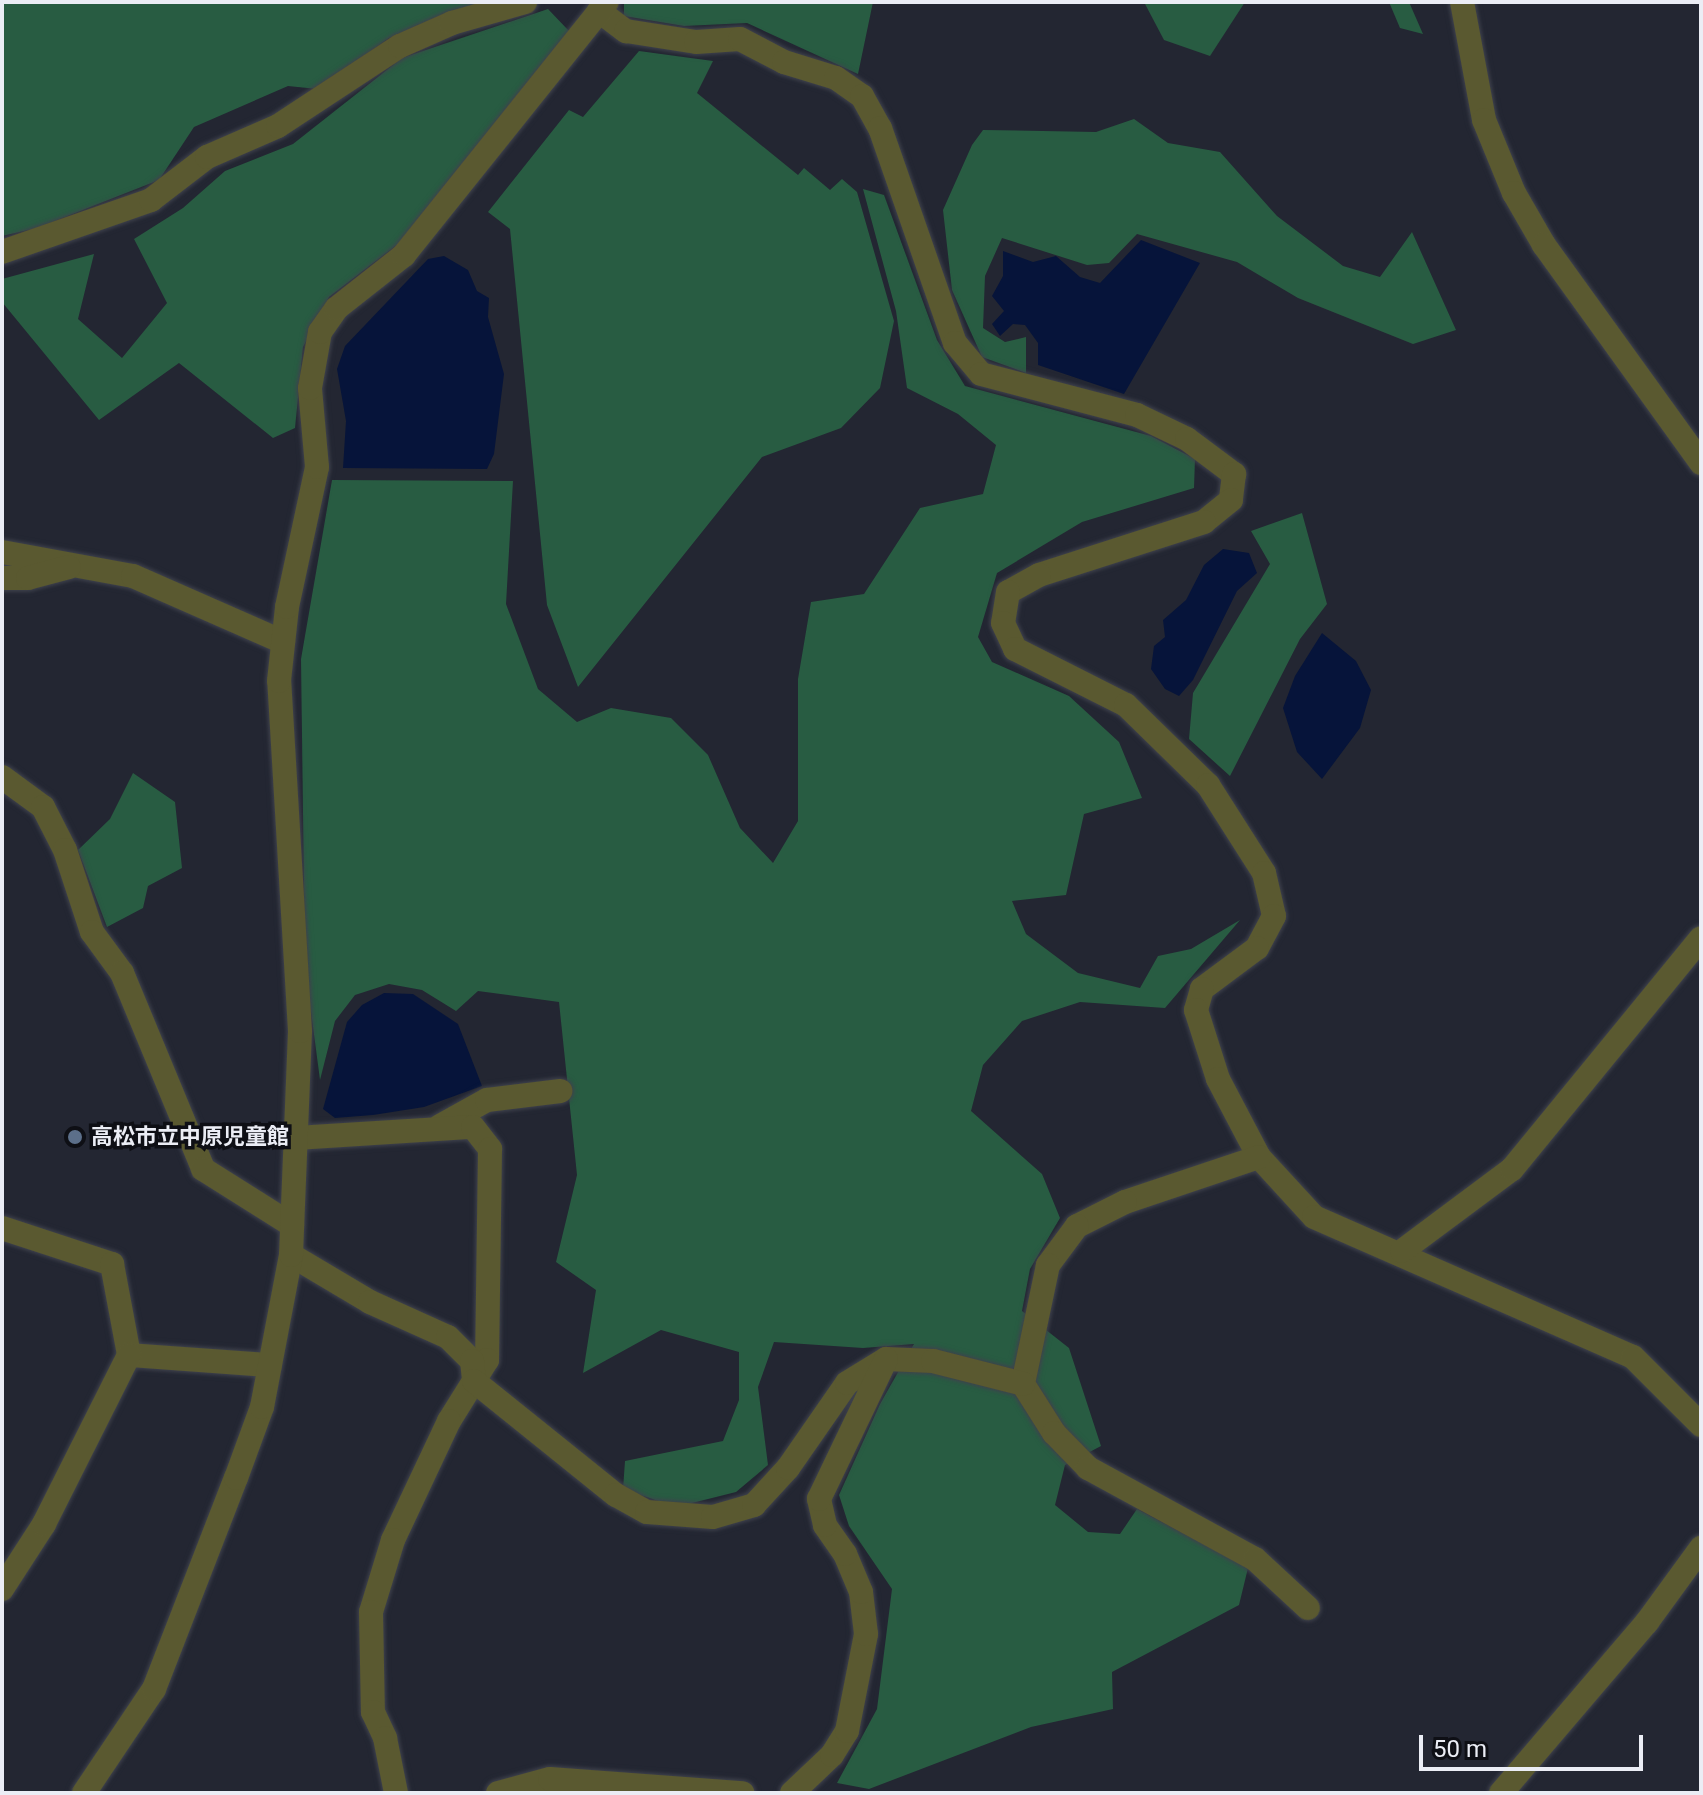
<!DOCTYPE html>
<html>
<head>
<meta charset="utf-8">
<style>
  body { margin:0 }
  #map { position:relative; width:1703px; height:1795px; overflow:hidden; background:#232632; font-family:Roboto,"Noto Sans JP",sans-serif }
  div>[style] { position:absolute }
  .green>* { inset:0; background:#285c42 }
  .water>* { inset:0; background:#06143a }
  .roads { filter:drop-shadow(0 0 2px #3f424d) drop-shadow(0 0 2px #3f424d) }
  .minor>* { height:24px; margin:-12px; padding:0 12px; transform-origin:12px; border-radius:12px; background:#5a5930 }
  .dots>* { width:22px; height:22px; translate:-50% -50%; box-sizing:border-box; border:4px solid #0e0f15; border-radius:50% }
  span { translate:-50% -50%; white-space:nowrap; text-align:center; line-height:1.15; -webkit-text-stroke:7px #0e0f15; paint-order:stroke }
  .poi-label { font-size:22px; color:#ebedf5; font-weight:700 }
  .left { translate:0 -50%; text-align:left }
  .frame { position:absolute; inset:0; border:4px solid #ebedf5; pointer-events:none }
  .scale { position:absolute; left:1419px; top:1735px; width:224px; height:36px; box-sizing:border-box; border:4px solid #ebedf5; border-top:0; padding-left:10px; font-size:24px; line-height:28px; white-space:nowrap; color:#ebedf5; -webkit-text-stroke:6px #0e0f15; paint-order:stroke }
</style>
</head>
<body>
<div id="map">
  <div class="green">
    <div style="clip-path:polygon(2px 2px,491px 2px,389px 38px,317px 89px,288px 86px,194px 127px,159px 180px,37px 228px,2px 236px)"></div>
    <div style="clip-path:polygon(624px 2px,873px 2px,858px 74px,747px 23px,684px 26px,624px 16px)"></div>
    <div style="clip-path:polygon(1144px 2px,1245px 2px,1210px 56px,1164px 40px)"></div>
    <div style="clip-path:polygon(1389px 2px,1409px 2px,1423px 34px,1400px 28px)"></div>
    <div style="clip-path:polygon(548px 9px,569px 31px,398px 244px,329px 297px,303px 347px,295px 428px,273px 438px,179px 363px,99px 420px,2px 302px,2px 279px,94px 254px,78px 319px,122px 358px,167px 303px,134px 239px,183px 208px,225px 171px,293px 144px,402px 58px)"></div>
    <div style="clip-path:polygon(639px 51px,713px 61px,697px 93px,798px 175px,804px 168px,830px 190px,842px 179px,857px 192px,894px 321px,880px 388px,841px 428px,762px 457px,578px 687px,547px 605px,510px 229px,488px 212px,569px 110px,583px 117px)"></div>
    <div style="clip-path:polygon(1134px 119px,1168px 143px,1220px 152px,1277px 216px,1343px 266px,1380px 277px,1412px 232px,1456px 330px,1413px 344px,1298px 298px,1237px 262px,1137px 234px,1109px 263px,1087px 265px,1002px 238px,985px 276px,983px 328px,1005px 342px,1026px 337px,1026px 373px,982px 357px,952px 290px,943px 210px,972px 145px,983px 130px,1096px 132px)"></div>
    <div style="clip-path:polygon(863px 189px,884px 195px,937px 340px,965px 386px,1151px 436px,1195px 459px,1194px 488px,1082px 522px,997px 573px,978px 637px,992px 662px,1069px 696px,1119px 742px,1142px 798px,1084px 814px,1066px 895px,1012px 901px,1026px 934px,1078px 973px,1140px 988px,1158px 956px,1191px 949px,1240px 920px,1165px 1008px,1080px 1002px,1022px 1021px,983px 1065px,971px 1111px,1042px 1174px,1060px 1218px,1030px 1269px,1022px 1311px,1069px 1348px,1101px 1446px,1065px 1465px,1055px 1505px,1088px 1532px,1120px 1534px,1137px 1509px,1248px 1568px,1239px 1605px,1112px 1672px,1113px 1709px,1031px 1727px,869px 1789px,837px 1783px,877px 1709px,892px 1589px,849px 1526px,839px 1495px,880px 1404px,914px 1344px,863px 1348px,774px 1342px,758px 1387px,768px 1465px,736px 1492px,676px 1507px,623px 1489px,625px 1461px,723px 1441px,739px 1400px,739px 1352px,661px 1330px,583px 1373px,596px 1290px,556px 1262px,577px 1175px,559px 1002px,478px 991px,456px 1011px,422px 990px,389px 984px,355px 995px,335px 1021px,320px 1080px,305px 966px,301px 659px,332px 480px,513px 481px,506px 604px,538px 689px,577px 722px,611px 708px,671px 718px,708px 755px,740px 828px,773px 863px,798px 821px,798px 679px,811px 602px,864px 594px,920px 508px,983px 494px,996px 445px,958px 414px,907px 388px,896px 311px)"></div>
    <div style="clip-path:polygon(1302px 513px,1327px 604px,1300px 639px,1230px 776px,1189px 739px,1193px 693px,1270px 564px,1251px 531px)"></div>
    <div style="clip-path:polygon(133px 773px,175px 802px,182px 868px,148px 886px,143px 908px,107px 927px,78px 850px,110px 819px)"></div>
  </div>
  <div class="water">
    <div style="clip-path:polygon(1141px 240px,1200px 263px,1124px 394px,1038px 365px,1038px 343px,1025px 325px,1013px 324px,1000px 336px,992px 324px,1004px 311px,992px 296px,1003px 276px,1003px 251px,1033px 262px,1056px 256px,1080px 277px,1100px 283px)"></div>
    <div style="clip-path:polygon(444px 256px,468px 270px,477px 291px,489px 298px,488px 317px,504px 374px,494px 454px,487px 469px,343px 468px,346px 421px,337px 369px,345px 346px,428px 259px)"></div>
    <div style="clip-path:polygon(1223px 549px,1249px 553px,1257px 573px,1237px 591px,1193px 680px,1179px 696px,1165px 689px,1151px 669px,1154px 646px,1165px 637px,1163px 620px,1186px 600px,1204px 565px)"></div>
    <div style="clip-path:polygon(1322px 633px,1356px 661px,1371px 690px,1360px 728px,1322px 779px,1297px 752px,1283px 708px,1295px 676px)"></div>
    <div style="clip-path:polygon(384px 993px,413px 994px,458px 1024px,482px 1086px,424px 1107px,373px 1115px,335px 1118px,323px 1109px,347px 1022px,362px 1005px)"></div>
  </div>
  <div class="roads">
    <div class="minor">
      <div style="left:1462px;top:2px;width:120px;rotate:79.4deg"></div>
      <div style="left:1484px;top:120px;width:79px;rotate:67.7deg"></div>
      <div style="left:1514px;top:193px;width:60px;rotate:60deg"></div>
      <div style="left:1544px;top:245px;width:269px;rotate:54.2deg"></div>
      <div style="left:599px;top:11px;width:34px;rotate:37deg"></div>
      <div style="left:626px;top:31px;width:71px;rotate:8.9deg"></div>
      <div style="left:696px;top:42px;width:44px;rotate:-3.9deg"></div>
      <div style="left:740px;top:39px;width:50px;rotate:27.6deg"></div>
      <div style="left:784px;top:62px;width:54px;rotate:17.1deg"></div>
      <div style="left:836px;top:78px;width:32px;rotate:35deg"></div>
      <div style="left:862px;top:96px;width:37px;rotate:61deg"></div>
      <div style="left:880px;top:128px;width:228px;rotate:70.8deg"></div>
      <div style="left:955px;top:343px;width:40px;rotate:50deg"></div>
      <div style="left:981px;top:374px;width:161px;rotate:14.7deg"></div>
      <div style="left:1137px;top:415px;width:55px;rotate:25.6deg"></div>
      <div style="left:1187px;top:439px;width:59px;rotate:36.7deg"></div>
      <div style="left:1234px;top:474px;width:26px;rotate:97deg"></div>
      <div style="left:1231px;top:500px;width:35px;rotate:141deg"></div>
      <div style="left:1204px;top:522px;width:173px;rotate:162.2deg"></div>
      <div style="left:1039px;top:575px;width:35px;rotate:151deg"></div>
      <div style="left:1008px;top:592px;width:31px;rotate:99deg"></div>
      <div style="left:1003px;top:623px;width:29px;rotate:65deg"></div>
      <div style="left:1015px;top:649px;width:124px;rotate:26.8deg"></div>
      <div style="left:1126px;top:705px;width:115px;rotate:44.3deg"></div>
      <div style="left:1208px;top:785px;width:104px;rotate:57.5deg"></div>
      <div style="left:1264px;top:873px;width:44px;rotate:76.9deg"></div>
      <div style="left:1274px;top:916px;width:36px;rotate:118deg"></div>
      <div style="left:1257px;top:948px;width:69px;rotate:143.3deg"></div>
      <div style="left:1202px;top:989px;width:22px;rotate:106deg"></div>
      <div style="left:1196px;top:1010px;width:72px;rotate:72.3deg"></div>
      <div style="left:1218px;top:1079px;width:88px;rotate:62.3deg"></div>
      <div style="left:1259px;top:1157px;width:81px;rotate:47.5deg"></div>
      <div style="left:1314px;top:1217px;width:348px;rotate:23.7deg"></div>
      <div style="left:1633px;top:1357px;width:96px;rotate:45deg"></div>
      <div style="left:2px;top:252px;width:158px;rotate:-19.2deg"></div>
      <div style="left:151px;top:200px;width:71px;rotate:-37.5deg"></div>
      <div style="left:207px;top:157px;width:77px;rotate:-23.6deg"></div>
      <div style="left:278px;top:126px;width:146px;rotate:-33.3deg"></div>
      <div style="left:400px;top:46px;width:57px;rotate:-23.9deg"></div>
      <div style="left:452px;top:23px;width:76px;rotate:-16deg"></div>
      <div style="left:2px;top:552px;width:133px;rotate:10.4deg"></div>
      <div style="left:133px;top:576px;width:164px;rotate:23.7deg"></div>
      <div style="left:2px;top:578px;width:26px"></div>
      <div style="left:28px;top:578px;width:42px;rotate:-15deg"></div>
      <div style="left:2px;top:777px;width:51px;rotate:36.2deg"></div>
      <div style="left:43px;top:807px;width:48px;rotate:62.9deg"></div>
      <div style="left:65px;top:850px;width:86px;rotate:71.8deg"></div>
      <div style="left:92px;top:932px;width:51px;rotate:53.8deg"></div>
      <div style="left:122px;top:973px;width:212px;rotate:67.5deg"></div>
      <div style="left:203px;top:1169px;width:105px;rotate:32.2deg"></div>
      <div style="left:440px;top:1126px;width:54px;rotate:-29deg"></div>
      <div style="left:487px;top:1100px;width:74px;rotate:-7deg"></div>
      <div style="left:296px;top:1138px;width:177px;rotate:-3.6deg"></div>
      <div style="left:473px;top:1127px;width:28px;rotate:52deg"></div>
      <div style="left:490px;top:1149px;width:211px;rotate:90.8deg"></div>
      <div style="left:487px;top:1360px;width:72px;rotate:121.9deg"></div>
      <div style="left:449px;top:1421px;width:132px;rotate:115.2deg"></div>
      <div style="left:393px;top:1540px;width:75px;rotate:107deg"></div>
      <div style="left:371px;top:1612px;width:100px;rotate:88.9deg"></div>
      <div style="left:373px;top:1712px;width:29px;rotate:65deg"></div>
      <div style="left:385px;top:1738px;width:56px;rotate:78.7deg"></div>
      <div style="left:1259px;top:1157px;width:141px;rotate:161.4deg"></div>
      <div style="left:1125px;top:1202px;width:54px;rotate:153.4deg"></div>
      <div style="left:1077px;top:1226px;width:49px;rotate:126.6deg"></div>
      <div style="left:1048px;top:1265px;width:122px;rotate:101.9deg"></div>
      <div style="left:1023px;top:1384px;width:58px;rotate:57.7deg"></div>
      <div style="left:1054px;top:1433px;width:49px;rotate:45.8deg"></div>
      <div style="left:1088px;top:1468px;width:190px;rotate:28.6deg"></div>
      <div style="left:1255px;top:1559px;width:72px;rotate:42.8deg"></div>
      <div style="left:2px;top:1228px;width:116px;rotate:18.1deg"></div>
      <div style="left:112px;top:1264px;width:93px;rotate:79.4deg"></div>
      <div style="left:129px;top:1355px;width:141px;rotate:4.1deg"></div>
      <div style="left:1402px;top:1251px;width:137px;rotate:-36.7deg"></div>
      <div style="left:1512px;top:1169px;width:298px;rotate:-50.7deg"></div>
      <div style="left:291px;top:1255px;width:92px;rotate:30.7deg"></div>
      <div style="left:370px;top:1302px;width:85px;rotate:24.2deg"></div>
      <div style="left:448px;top:1337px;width:34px;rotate:45deg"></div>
      <div style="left:472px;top:1361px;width:20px;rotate:84deg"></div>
      <div style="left:474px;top:1381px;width:182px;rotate:38.8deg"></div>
      <div style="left:616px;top:1495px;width:35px;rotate:29deg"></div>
      <div style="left:647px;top:1512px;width:66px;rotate:4.3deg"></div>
      <div style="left:713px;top:1517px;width:43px;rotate:-16.3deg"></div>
      <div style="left:754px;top:1505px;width:50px;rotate:-47.4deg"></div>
      <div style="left:788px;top:1468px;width:103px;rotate:-55.2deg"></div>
      <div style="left:847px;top:1383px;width:46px;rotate:-31.6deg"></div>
      <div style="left:886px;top:1359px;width:47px;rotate:2.4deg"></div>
      <div style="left:933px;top:1361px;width:93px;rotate:14.3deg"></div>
      <div style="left:2px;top:1589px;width:77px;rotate:-57.1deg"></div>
      <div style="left:44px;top:1524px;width:189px;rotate:-63.3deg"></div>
      <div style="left:84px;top:1793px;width:125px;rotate:-56.1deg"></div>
      <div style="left:154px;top:1689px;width:226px;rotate:-68.8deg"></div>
      <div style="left:236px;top:1478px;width:76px;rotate:-69.9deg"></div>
      <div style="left:262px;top:1407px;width:155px;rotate:-79.2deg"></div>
      <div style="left:291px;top:1255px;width:224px;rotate:-87.7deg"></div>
      <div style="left:300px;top:1031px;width:351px;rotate:-93.4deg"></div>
      <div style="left:279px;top:681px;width:74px;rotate:-83.8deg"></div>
      <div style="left:287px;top:607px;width:143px;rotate:-77.9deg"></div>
      <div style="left:317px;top:467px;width:79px;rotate:-95.1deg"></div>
      <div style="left:310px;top:388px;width:57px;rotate:-79.9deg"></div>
      <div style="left:320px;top:332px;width:29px;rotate:-55deg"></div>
      <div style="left:337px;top:308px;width:85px;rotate:-38.3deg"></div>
      <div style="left:404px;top:255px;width:324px;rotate:-51.3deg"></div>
      <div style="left:498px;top:1793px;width:54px;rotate:-15.1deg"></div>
      <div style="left:550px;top:1779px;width:193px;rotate:4.2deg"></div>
      <div style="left:792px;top:1793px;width:55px;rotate:-43.5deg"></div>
      <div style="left:832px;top:1755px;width:28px;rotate:-58deg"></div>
      <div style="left:847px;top:1731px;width:99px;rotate:-78.9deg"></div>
      <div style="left:866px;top:1634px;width:42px;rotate:-96.8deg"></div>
      <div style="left:861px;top:1592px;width:41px;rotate:-112.8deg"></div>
      <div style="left:845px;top:1554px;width:35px;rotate:-125deg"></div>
      <div style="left:825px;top:1525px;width:27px;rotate:-103deg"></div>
      <div style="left:819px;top:1499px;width:155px;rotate:-64.4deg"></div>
      <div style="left:1501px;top:1793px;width:225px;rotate:-49.5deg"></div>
      <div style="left:1647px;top:1622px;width:92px;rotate:-53.9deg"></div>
    </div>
  </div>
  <div class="dots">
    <div style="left:75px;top:1137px;background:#5c6f8a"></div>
  </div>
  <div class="poi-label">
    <span class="left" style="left:91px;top:1137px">高松市立中原児童館</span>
  </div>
  <div class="frame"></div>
  <div class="scale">50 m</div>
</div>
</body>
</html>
